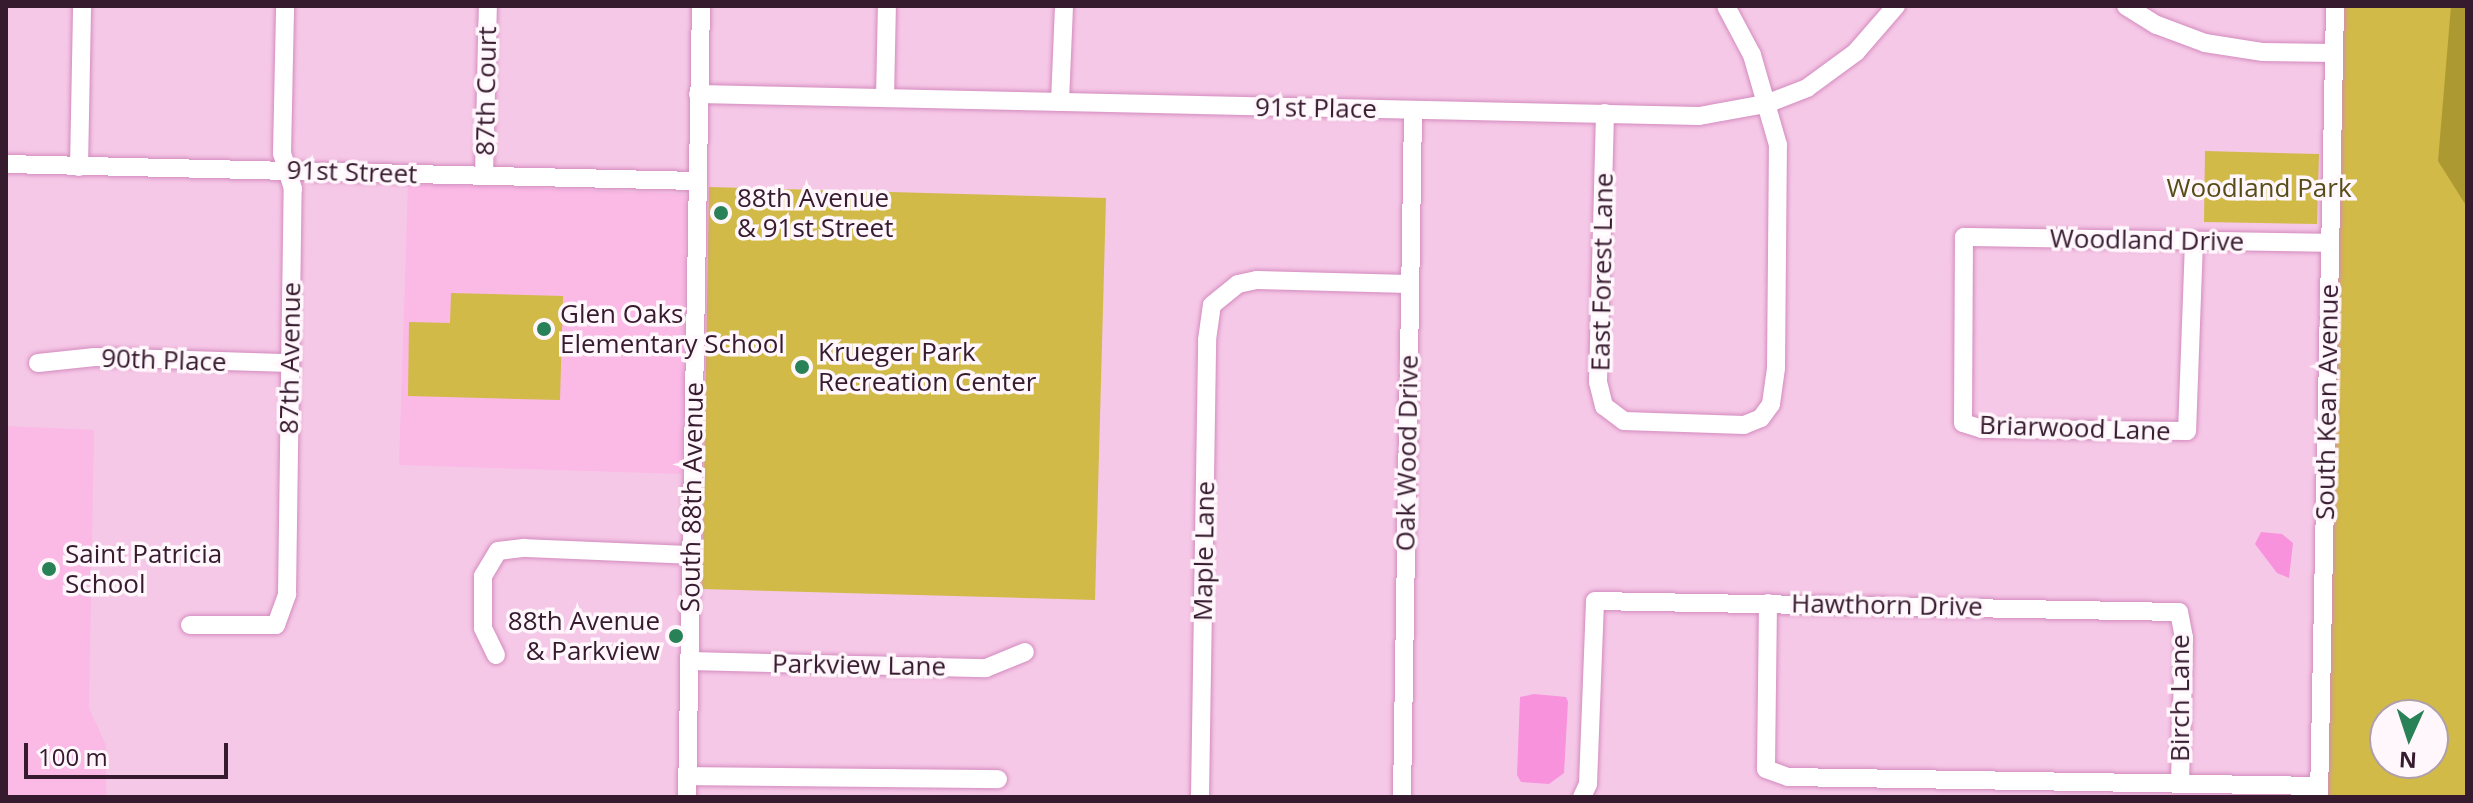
<!DOCTYPE html>
<html>
<head>
<meta charset="utf-8">
<style>
  body { margin:0 }
  #map { position:relative; width:2473px; height:803px; overflow:hidden; background:#f6c8e7; font-family:"Open Sans",sans-serif }
  div>[style] { position:absolute }
  .built>* { inset:0; background:#fbb9e6 }
  .green>* { inset:0; background:#d1ba48 }
  .forest>* { inset:0; background:#ad9932 }
  .water>* { inset:0; background:#f892dc }
  .roads { filter:drop-shadow(0 0 2px #d38bbe) drop-shadow(0 0 2px #d38bbe) }
  .minor>* { height:18px; margin:-9px; padding:0 9px; transform-origin:9px; border-radius:9px; background:#fff }
  .dots>* { width:22px; height:22px; translate:-50% -50%; box-sizing:border-box; border:4px solid #fff7fc; border-radius:50% }
  span { translate:-50% -50%; white-space:nowrap; text-align:center; line-height:1.15; -webkit-text-stroke:7px #fff7fc; paint-order:stroke }
  .street-label { font-size:26px; color:#361a2e }
  .park-label { font-size:26px; color:#574c17 }
  .poi-label { font-size:26px; color:#361a2e }
  .left { translate:0 -50%; text-align:left }
  .right { translate:-100% -50%; text-align:right }
  .frame { position:absolute; inset:0; border:8px solid #361a2e; pointer-events:none }
  .north { position:absolute; left:2369px; top:699px; width:80px; height:80px; box-sizing:border-box; background:#fff7fc; border:2px solid #af9faa; border-radius:50%; rotate:183deg; font-size:22px; font-weight:700; line-height:32px; text-align:center; color:#361a2e }
  .north::after { content:''; display:block; margin:auto; width:28px; height:36px; background:#298257; clip-path:polygon(50% 0,100% 100%,50% 72%,0 100%) }
  .scale { position:absolute; left:24px; top:743px; width:204px; height:36px; box-sizing:border-box; border:4px solid #361a2e; border-top:0; padding-left:10px; font-size:24px; line-height:28px; white-space:nowrap; color:#361a2e; -webkit-text-stroke:6px #fff7fc; paint-order:stroke }
</style>
</head>
<body>
<div id="map">
  <div class="built">
    <div style="clip-path:polygon(408px 184px,686px 194px,681px 474px,399px 465px)"></div>
    <div style="clip-path:polygon(6px 426px,94px 430px,89px 708px,106px 745px,106px 797px,6px 797px)"></div>
  </div>
  <div class="green">
    <div style="clip-path:polygon(evenodd,2336px 6px,2467px 6px,2467px 797px,2320px 797px,2336px 6px,2385px 715px,2433px 715px,2433px 763px,2385px 763px,2385px 715px)"></div>
    <div style="clip-path:polygon(2205px 151px,2319px 154px,2317px 224px,2204px 222px)"></div>
    <div style="clip-path:polygon(709px 187px,1106px 198px,1095px 600px,702px 589px)"></div>
    <div style="clip-path:polygon(451px 293px,563px 296px,560px 400px,408px 396px,409px 322px,450px 323px)"></div>
  </div>
  <div class="forest">
    <div style="clip-path:polygon(2451px 6px,2467px 6px,2467px 207px,2438px 161px)"></div>
  </div>
  <div class="water">
    <div style="clip-path:polygon(2261px 532px,2282px 534px,2293px 543px,2289px 578px,2277px 573px,2255px 544px)"></div>
    <div style="clip-path:polygon(1534px 694px,1566px 697px,1568px 702px,1564px 773px,1549px 784px,1521px 782px,1517px 775px,1520px 697px)"></div>
  </div>
  <div class="roads">
    <div class="minor">
      <div style="left:2126px;top:6px;width:36px;rotate:32deg"></div>
      <div style="left:2157px;top:25px;width:51px;rotate:20.6deg"></div>
      <div style="left:2205px;top:43px;width:59px;rotate:8.8deg"></div>
      <div style="left:2263px;top:52px;width:71px;rotate:0.8deg"></div>
      <div style="left:698px;top:94px;width:1001px;rotate:1.26deg"></div>
      <div style="left:1699px;top:116px;width:68px;rotate:-10.2deg"></div>
      <div style="left:1766px;top:104px;width:44px;rotate:-21.3deg"></div>
      <div style="left:1807px;top:88px;width:61px;rotate:-36.3deg"></div>
      <div style="left:1856px;top:52px;width:61px;rotate:-49deg"></div>
      <div style="left:885px;top:98px;width:92px;rotate:-88.8deg"></div>
      <div style="left:1060px;top:102px;width:96px;rotate:-87.6deg"></div>
      <div style="left:1605px;top:113px;width:269px;rotate:91.5deg"></div>
      <div style="left:1598px;top:382px;width:25px;rotate:76deg"></div>
      <div style="left:1604px;top:406px;width:25px;rotate:37deg"></div>
      <div style="left:1624px;top:421px;width:120px;rotate:1.9deg"></div>
      <div style="left:1744px;top:425px;width:18px;rotate:-22deg"></div>
      <div style="left:1761px;top:418px;width:17px;rotate:-54deg"></div>
      <div style="left:1771px;top:404px;width:36px;rotate:-82deg"></div>
      <div style="left:1776px;top:368px;width:223px;rotate:-89.5deg"></div>
      <div style="left:1778px;top:145px;width:94px;rotate:-106.1deg"></div>
      <div style="left:1752px;top:55px;width:55px;rotate:-118deg"></div>
      <div style="left:6px;top:164px;width:691px;rotate:1.41deg"></div>
      <div style="left:79px;top:167px;width:161px;rotate:-88.9deg"></div>
      <div style="left:484px;top:176px;width:170px;rotate:-88.7deg"></div>
      <div style="left:2194px;top:242px;width:189px;rotate:92.1deg"></div>
      <div style="left:2187px;top:431px;width:205px;rotate:-179.4deg"></div>
      <div style="left:1982px;top:429px;width:20px;rotate:-162deg"></div>
      <div style="left:1963px;top:423px;width:186px;rotate:-89.7deg"></div>
      <div style="left:1964px;top:237px;width:366px;rotate:0.9deg"></div>
      <div style="left:1212px;top:305px;width:33px;rotate:-39deg"></div>
      <div style="left:1238px;top:284px;width:19px;rotate:-12deg"></div>
      <div style="left:1257px;top:280px;width:152px;rotate:1.5deg"></div>
      <div style="left:38px;top:363px;width:57px;rotate:-6deg"></div>
      <div style="left:95px;top:357px;width:195px;rotate:1.8deg"></div>
      <div style="left:1768px;top:603px;width:166px;rotate:90.7deg"></div>
      <div style="left:1766px;top:769px;width:23px;rotate:20deg"></div>
      <div style="left:1788px;top:777px;width:531px;rotate:0.97deg"></div>
      <div style="left:190px;top:625px;width:86px"></div>
      <div style="left:276px;top:625px;width:33px;rotate:-70deg"></div>
      <div style="left:287px;top:594px;width:405px;rotate:-89.2deg"></div>
      <div style="left:293px;top:189px;width:37px;rotate:-107deg"></div>
      <div style="left:282px;top:154px;width:148px;rotate:-88.8deg"></div>
      <div style="left:496px;top:655px;width:30px;rotate:-116deg"></div>
      <div style="left:483px;top:628px;width:52px;rotate:-90deg"></div>
      <div style="left:483px;top:576px;width:29px;rotate:-59deg"></div>
      <div style="left:498px;top:551px;width:26px;rotate:-7deg"></div>
      <div style="left:524px;top:548px;width:167px;rotate:2.4deg"></div>
      <div style="left:689px;top:661px;width:297px;rotate:1.4deg"></div>
      <div style="left:986px;top:668px;width:42px;rotate:-22.3deg"></div>
      <div style="left:688px;top:776px;width:310px;rotate:0.6deg"></div>
      <div style="left:687px;top:797px;width:791px;rotate:-88.99deg"></div>
      <div style="left:1200px;top:797px;width:457px;rotate:-89.1deg"></div>
      <div style="left:1207px;top:340px;width:35px;rotate:-82deg"></div>
      <div style="left:1402px;top:797px;width:687px;rotate:-89.08deg"></div>
      <div style="left:1582px;top:797px;width:14px;rotate:-65deg"></div>
      <div style="left:1588px;top:784px;width:183px;rotate:-87.8deg"></div>
      <div style="left:1595px;top:601px;width:584px;rotate:1.08deg"></div>
      <div style="left:2179px;top:612px;width:26px;rotate:79deg"></div>
      <div style="left:2184px;top:638px;width:146px;rotate:91.6deg"></div>
      <div style="left:2319px;top:797px;width:791px;rotate:-88.84deg"></div>
    </div>
  </div>
  <div class="dots">
    <div style="left:721px;top:213px;background:#298257"></div>
    <div style="left:544px;top:329px;background:#298257"></div>
    <div style="left:802px;top:367px;background:#298257"></div>
    <div style="left:49px;top:569px;background:#298257"></div>
    <div style="left:676px;top:636px;background:#298257"></div>
  </div>
  <div class="street-label">
    <span style="left:486px;top:91px;rotate:-89deg">87th Court</span>
    <span style="left:1316px;top:108px;rotate:1deg">91st Place</span>
    <span style="left:352px;top:172px;rotate:2deg">91st Street</span>
    <span style="left:2147px;top:240px;rotate:1deg">Woodland Drive</span>
    <span style="left:1602px;top:272px;rotate:-89deg">East Forest Lane</span>
    <span style="left:290px;top:358px;rotate:-89deg">87th Avenue</span>
    <span style="left:164px;top:360px;rotate:2deg">90th Place</span>
    <span style="left:2327px;top:402px;rotate:-89deg">South Kean Avenue</span>
    <span style="left:2075px;top:428px;rotate:2deg">Briarwood Lane</span>
    <span style="left:1407px;top:453px;rotate:-89deg">Oak Wood Drive</span>
    <span style="left:692px;top:497px;rotate:-89deg">South 88th Avenue</span>
    <span style="left:1204px;top:551px;rotate:-89deg">Maple Lane</span>
    <span style="left:1887px;top:605px;rotate:1deg">Hawthorn Drive</span>
    <span style="left:859px;top:665px;rotate:1deg">Parkview Lane</span>
    <span style="left:2180px;top:698px;rotate:-90deg">Birch Lane</span>
  </div>
  <div class="park-label">
    <span style="left:2259px;top:188px">Woodland Park</span>
  </div>
  <div class="poi-label">
    <span class="left" style="left:737px;top:213px">88th Avenue<br>&amp; 91st Street</span>
    <span class="left" style="left:560px;top:329px">Glen Oaks<br>Elementary School</span>
    <span class="left" style="left:818px;top:367px">Krueger Park<br>Recreation Center</span>
    <span class="left" style="left:65px;top:569px">Saint Patricia<br>School</span>
    <span class="right" style="left:660px;top:636px">88th Avenue<br>&amp; Parkview</span>
  </div>
  <div class="frame"></div>
  <div class="north">N</div>
  <div class="scale">100 m</div>
</div>
</body>
</html>
